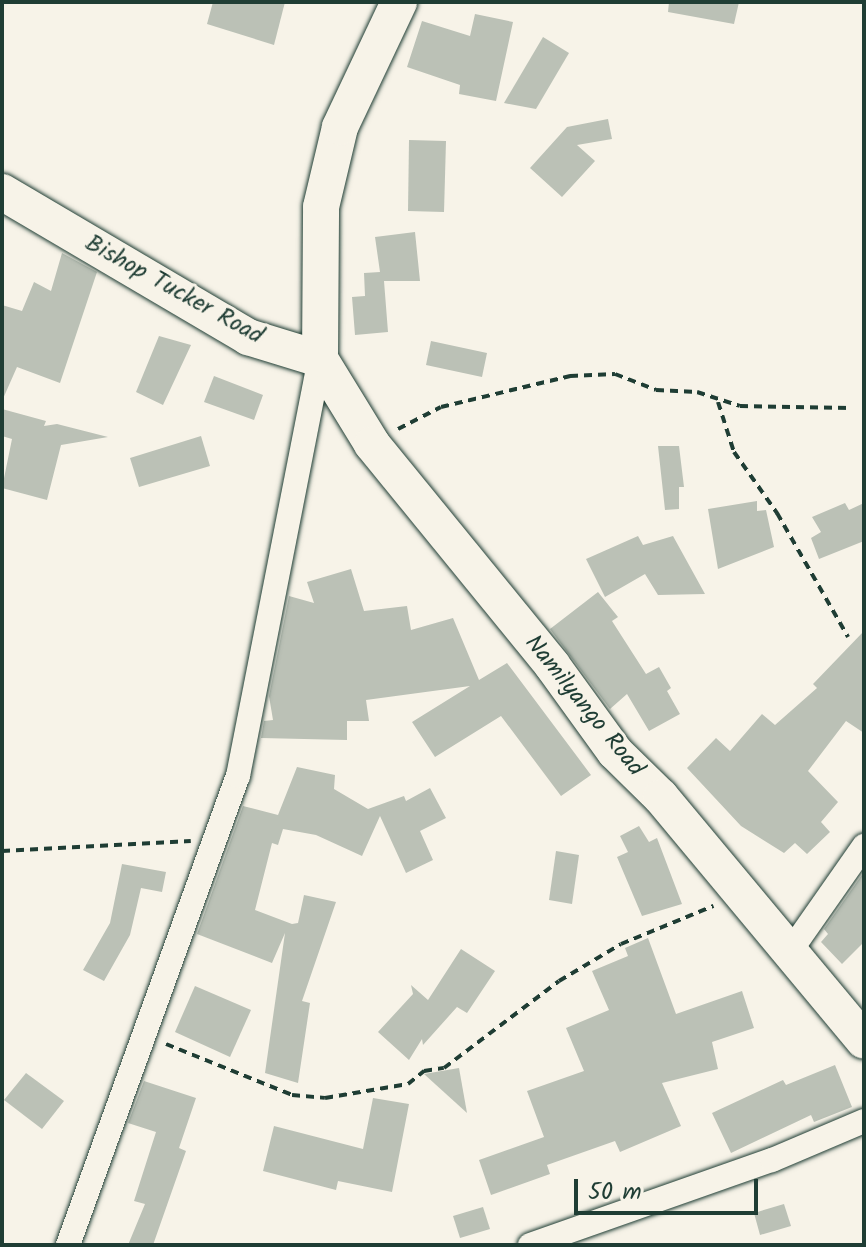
<!DOCTYPE html>
<html>
<head>
<meta charset="utf-8">
<style>
  body { margin:0 }
  #map { position:relative; width:866px; height:1247px; overflow:hidden; background:#f7f3e8; font-family:Kalam,sans-serif }
  div>[style] { position:absolute }
  .building>* { inset:0; background:#bbc1b6 }
  .path>* { height:4px; margin-top:-2px; transform-origin:0; background:repeating-linear-gradient(90deg,#1f3d34 0 8px,transparent 0 14px) }
  .roads { filter:drop-shadow(0 0 2px #1f3d34) drop-shadow(0 0 2px #1f3d34) }
  .street>* { height:24px; margin:-12px; padding:0 12px; transform-origin:12px; border-radius:12px; background:#f7f3e8 }
  .secondary>* { height:36px; margin:-18px; padding:0 18px; transform-origin:18px; border-radius:18px; background:#f7f3e8 }
  span { translate:-50% -50%; white-space:nowrap; text-align:center; line-height:1.15; -webkit-text-stroke:6px #f7f3e8; paint-order:stroke }
  .street-label { font-size:24px; color:#1f3d34 }
  .frame { position:absolute; inset:0; border:4px solid #1f3d34; pointer-events:none }
  .scale { position:absolute; left:574px; top:1179px; width:184px; height:36px; box-sizing:border-box; border:4px solid #1f3d34; border-top:0; padding-left:10px; font-size:24px; line-height:28px; white-space:nowrap; color:#1f3d34; -webkit-text-stroke:6px #f7f3e8; paint-order:stroke }
</style>
</head>
<body>
<div id="map">
  <div class="building">
    <div style="clip-path:polygon(213px 2px,285px 2px,274px 45px,207px 24px)"></div>
    <div style="clip-path:polygon(669px 2px,739px 2px,734px 24px,668px 12px)"></div>
    <div style="clip-path:polygon(475px 14px,513px 22px,496px 101px,459px 94px,460px 85px,407px 67px,422px 21px,470px 36px)"></div>
    <div style="clip-path:polygon(543px 37px,569px 53px,536px 109px,504px 103px)"></div>
    <div style="clip-path:polygon(608px 119px,612px 139px,577px 145px,595px 161px,562px 197px,530px 168px,567px 127px)"></div>
    <div style="clip-path:polygon(409px 140px,446px 141px,444px 212px,408px 211px)"></div>
    <div style="clip-path:polygon(415px 232px,420px 281px,384px 281px,388px 332px,355px 335px,352px 297px,365px 296px,364px 273px,380px 272px,375px 237px)"></div>
    <div style="clip-path:polygon(62px 253px,97px 272px,60px 383px,17px 367px,2px 401px,2px 305px,22px 311px,34px 282px,51px 291px)"></div>
    <div style="clip-path:polygon(159px 336px,191px 345px,163px 405px,136px 392px)"></div>
    <div style="clip-path:polygon(431px 341px,487px 353px,482px 377px,426px 365px)"></div>
    <div style="clip-path:polygon(214px 376px,263px 395px,254px 420px,204px 402px)"></div>
    <div style="clip-path:polygon(2px 409px,46px 421px,44px 426px,57px 424px,108px 437px,61px 445px,47px 500px,2px 488px,12px 439px,2px 436px)"></div>
    <div style="clip-path:polygon(201px 436px,210px 466px,139px 487px,130px 458px)"></div>
    <div style="clip-path:polygon(658px 446px,679px 446px,684px 487px,679px 487px,679px 509px,665px 510px)"></div>
    <div style="clip-path:polygon(757px 501px,757px 511px,766px 510px,774px 547px,718px 569px,708px 509px)"></div>
    <div style="clip-path:polygon(845px 503px,849px 510px,864px 503px,864px 541px,819px 559px,811px 538px,821px 532px,812px 517px)"></div>
    <div style="clip-path:polygon(638px 536px,643px 545px,673px 536px,705px 594px,658px 595px,645px 574px,605px 597px,586px 559px)"></div>
    <div style="clip-path:polygon(351px 569px,364px 611px,407px 606px,411px 630px,453px 618px,479px 680px,507px 663px,591px 775px,561px 796px,501px 716px,435px 757px,412px 722px,470px 686px,366px 700px,369px 721px,347px 721px,347px 740px,261px 738px,264px 721px,273px 720px,269px 696px,289px 596px,314px 603px,307px 582px)"></div>
    <div style="clip-path:polygon(598px 592px,618px 617px,612px 621px,646px 674px,659px 667px,671px 688px,667px 691px,680px 714px,649px 731px,627px 694px,610px 709px,550px 629px)"></div>
    <div style="clip-path:polygon(864px 631px,864px 733px,846px 721px,808px 771px,838px 802px,821px 822px,830px 832px,807px 854px,795px 843px,784px 853px,741px 826px,687px 768px,716px 738px,730px 751px,762px 714px,775px 725px,817px 688px,813px 684px)"></div>
    <div style="clip-path:polygon(297px 767px,335px 775px,334px 789px,368px 809px,404px 796px,406px 801px,430px 788px,446px 818px,420px 831px,433px 860px,406px 873px,380px 816px,362px 856px,316px 835px,283px 829px,278px 845px,272px 843px,255px 910px,292px 924px,298px 923px,304px 895px,336px 902px,302px 1001px,310px 1003px,298px 1083px,265px 1073px,285px 933px,272px 963px,197px 934px,243px 806px,278px 815px)"></div>
    <div style="clip-path:polygon(639px 826px,649px 842px,657px 838px,682px 904px,642px 916px,617px 857px,628px 852px,620px 836px)"></div>
    <div style="clip-path:polygon(556px 851px,579px 855px,572px 904px,549px 900px)"></div>
    <div style="clip-path:polygon(122px 864px,166px 872px,162px 892px,141px 888px,130px 935px,104px 981px,83px 970px,110px 923px)"></div>
    <div style="clip-path:polygon(864px 872px,864px 942px,842px 964px,821px 942px,828px 934px,824px 929px)"></div>
    <div style="clip-path:polygon(648px 938px,676px 1014px,742px 991px,754px 1028px,712px 1042px,718px 1069px,662px 1083px,681px 1126px,620px 1152px,615px 1141px,547px 1165px,550px 1174px,491px 1195px,479px 1160px,544px 1137px,527px 1091px,584px 1071px,566px 1028px,609px 1010px,592px 971px,628px 956px,625px 948px)"></div>
    <div style="clip-path:polygon(461px 949px,495px 971px,467px 1013px,457px 1007px,423px 1045px,422px 1039px,409px 1060px,378px 1032px,413px 994px,411px 985px,428px 1000px)"></div>
    <div style="clip-path:polygon(195px 986px,251px 1010px,230px 1057px,175px 1032px)"></div>
    <div style="clip-path:polygon(835px 1065px,852px 1107px,814px 1122px,811px 1115px,731px 1153px,712px 1113px,783px 1080px,786px 1085px)"></div>
    <div style="clip-path:polygon(459px 1068px,467px 1113px,424px 1074px)"></div>
    <div style="clip-path:polygon(26px 1073px,64px 1101px,42px 1129px,4px 1100px)"></div>
    <div style="clip-path:polygon(144px 1081px,196px 1098px,179px 1148px,186px 1151px,153px 1245px,128px 1245px,145px 1204px,134px 1201px,156px 1132px,128px 1123px)"></div>
    <div style="clip-path:polygon(373px 1098px,409px 1104px,392px 1192px,338px 1181px,336px 1190px,263px 1171px,274px 1126px,363px 1149px)"></div>
    <div style="clip-path:polygon(784px 1204px,791px 1226px,760px 1235px,754px 1213px)"></div>
    <div style="clip-path:polygon(483px 1207px,490px 1229px,460px 1238px,453px 1216px)"></div>
  </div>
  <div class="path">
    <div style="left:718px;top:402px;width:52px;rotate:72.3deg"></div>
    <div style="left:734px;top:452px;width:75px;rotate:54.8deg"></div>
    <div style="left:777px;top:513px;width:143px;rotate:60.2deg"></div>
    <div style="left:398px;top:429px;width:48px;rotate:-27.1deg"></div>
    <div style="left:441px;top:407px;width:133px;rotate:-13.5deg"></div>
    <div style="left:570px;top:376px;width:45px;rotate:-2.5deg"></div>
    <div style="left:615px;top:374px;width:44px;rotate:21.3deg"></div>
    <div style="left:656px;top:390px;width:41px;rotate:2.8deg"></div>
    <div style="left:697px;top:392px;width:45px;rotate:18deg"></div>
    <div style="left:740px;top:406px;width:111px;rotate:1deg"></div>
    <div style="left:2px;top:851px;width:189px;rotate:-3deg"></div>
    <div style="left:166px;top:1044px;width:136px;rotate:22deg"></div>
    <div style="left:292px;top:1095px;width:33px;rotate:5deg"></div>
    <div style="left:325px;top:1098px;width:84px;rotate:-9.6deg"></div>
    <div style="left:408px;top:1084px;width:21px;rotate:-39deg"></div>
    <div style="left:424px;top:1071px;width:20px;rotate:-9deg"></div>
    <div style="left:444px;top:1068px;width:144px;rotate:-37.1deg"></div>
    <div style="left:559px;top:981px;width:72px;rotate:-30.8deg"></div>
    <div style="left:621px;top:944px;width:100px;rotate:-22.4deg"></div>
  </div>
  <div class="roads">
    <div class="street">
      <div style="left:789px;top:953px;width:131px;rotate:-55deg"></div>
      <div style="left:68px;top:1245px;width:499px;rotate:-70.1deg"></div>
      <div style="left:238px;top:776px;width:425px;rotate:-78.9deg"></div>
      <div style="left:530px;top:1245px;width:256px;rotate:-19.4deg"></div>
      <div style="left:772px;top:1160px;width:100px;rotate:-23deg"></div>
    </div>
    <div class="secondary">
      <div style="left:2px;top:192px;width:286px;rotate:30.5deg"></div>
      <div style="left:248px;top:337px;width:75px;rotate:17deg"></div>
      <div style="left:320px;top:359px;width:100px;rotate:58.5deg"></div>
      <div style="left:372px;top:444px;width:285px;rotate:50.8deg"></div>
      <div style="left:552px;top:665px;width:107px;rotate:54.1deg"></div>
      <div style="left:615px;top:752px;width:64px;rotate:44.4deg"></div>
      <div style="left:661px;top:797px;width:317px;rotate:50.2deg"></div>
      <div style="left:320px;top:359px;width:152px;rotate:-89.6deg"></div>
      <div style="left:321px;top:207px;width:82px;rotate:-76.6deg"></div>
      <div style="left:340px;top:127px;width:138px;rotate:-64.7deg"></div>
    </div>
  </div>
  <div class="street-label">
    <span style="left:174px;top:290px;rotate:29deg">Bishop Tucker Road</span>
    <span style="left:584px;top:706px;rotate:51deg">Namilyango Road</span>
  </div>
  <div class="frame"></div>
  <div class="scale">50 m</div>
</div>
</body>
</html>
